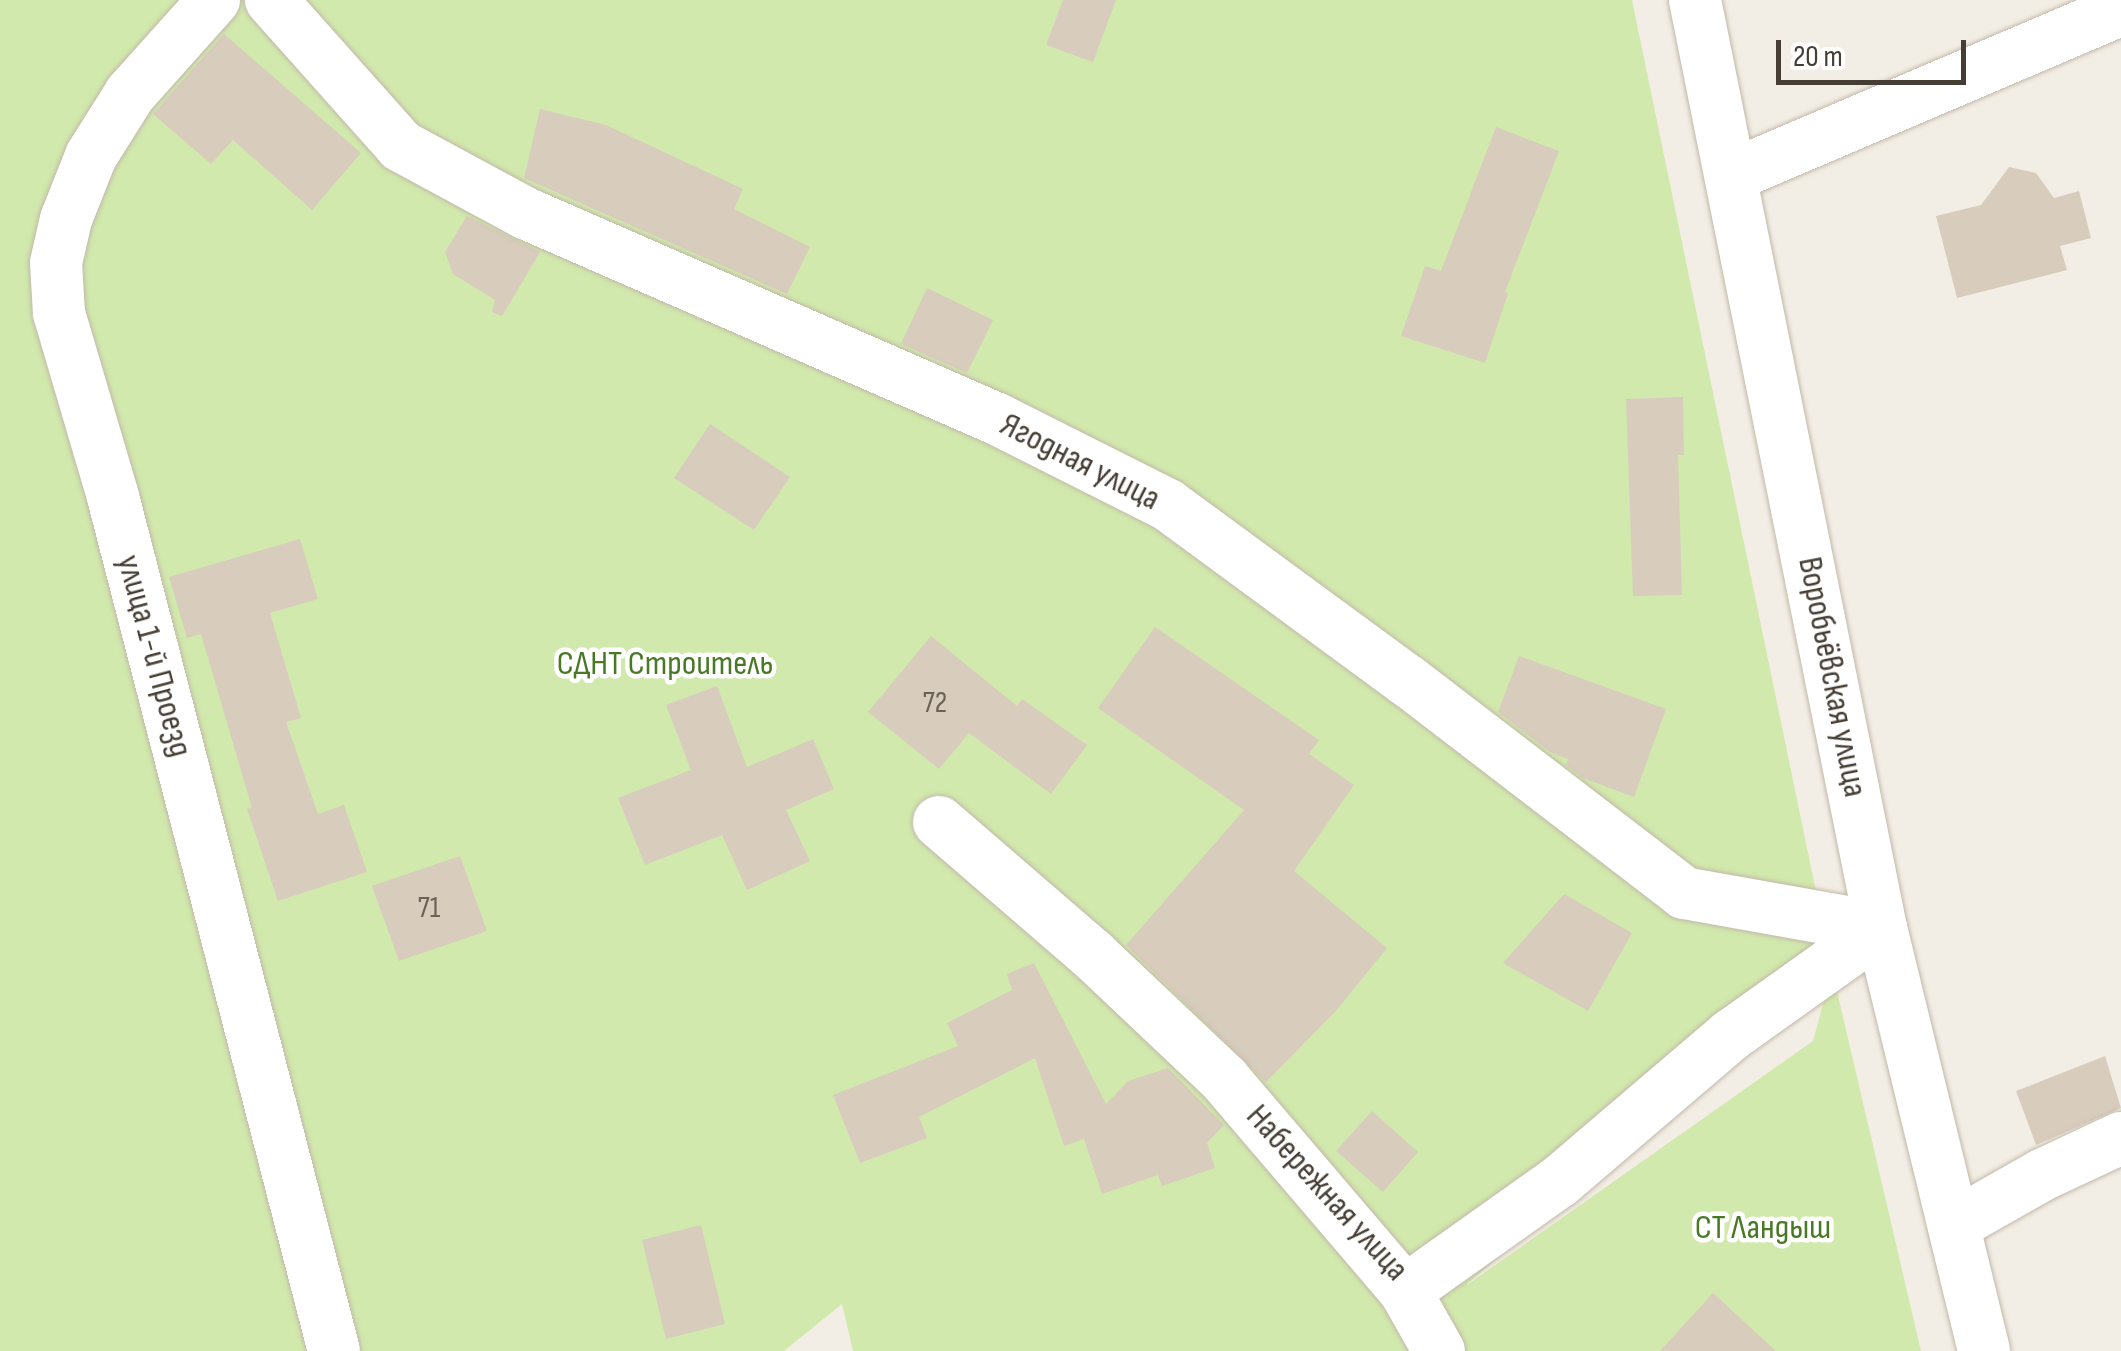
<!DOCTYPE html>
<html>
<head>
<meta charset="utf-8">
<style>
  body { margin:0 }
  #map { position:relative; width:2121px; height:1351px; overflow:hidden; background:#f3eee5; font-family:"Sofia Sans Condensed",sans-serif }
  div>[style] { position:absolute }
  .green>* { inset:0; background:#d1e9ac }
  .building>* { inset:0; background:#d8ccbd }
  .roads { filter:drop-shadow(0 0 2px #c2b8aa) drop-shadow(0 0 2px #c2b8aa) }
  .minor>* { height:52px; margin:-26px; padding:0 26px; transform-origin:26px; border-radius:26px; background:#fff }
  span { translate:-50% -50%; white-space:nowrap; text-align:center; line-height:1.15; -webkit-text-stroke:9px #fff; paint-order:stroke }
  .number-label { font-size:30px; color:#6a6256 }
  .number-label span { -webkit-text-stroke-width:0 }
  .street-label { font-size:35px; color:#463e34 }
  .park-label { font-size:35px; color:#4a7926 }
  .scale { position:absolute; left:1776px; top:40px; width:190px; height:45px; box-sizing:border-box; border:5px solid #463e34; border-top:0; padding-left:12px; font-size:30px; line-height:35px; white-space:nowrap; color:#463e34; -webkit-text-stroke:8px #fff; paint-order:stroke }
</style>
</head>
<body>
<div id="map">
  <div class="green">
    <div style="clip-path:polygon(evenodd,0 0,1632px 0,1833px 974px,1921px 1351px,853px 1351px,842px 1304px,784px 1351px,0 1351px,0 0,1831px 975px,1813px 1041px,1467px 1285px,1467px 1284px,1831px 975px)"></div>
  </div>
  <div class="building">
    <div style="clip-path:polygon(1063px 0,1116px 0,1093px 62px,1046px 45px)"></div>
    <div style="clip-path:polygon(224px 34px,361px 153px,312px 210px,233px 140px,211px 164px,153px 114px)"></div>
    <div style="clip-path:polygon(540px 109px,606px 125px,743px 189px,734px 209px,810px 247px,787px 294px,524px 178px)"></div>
    <div style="clip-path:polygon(1496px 127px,1559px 151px,1505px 292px,1508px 293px,1485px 363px,1401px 336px,1425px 266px,1441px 271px)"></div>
    <div style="clip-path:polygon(2009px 167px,2036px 173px,2054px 198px,2079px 191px,2091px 238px,2060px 246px,2067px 270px,1957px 298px,1936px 216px,1981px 205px)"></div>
    <div style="clip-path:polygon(467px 216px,540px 252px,502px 316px,492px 312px,495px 300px,453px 274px,445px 252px)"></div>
    <div style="clip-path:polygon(927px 288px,993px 320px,967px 373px,901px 344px)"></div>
    <div style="clip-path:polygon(1683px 397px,1684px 455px,1678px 455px,1682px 595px,1633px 596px,1626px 399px)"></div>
    <div style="clip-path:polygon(710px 424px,790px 477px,754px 530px,674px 478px)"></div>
    <div style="clip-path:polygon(300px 539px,318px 599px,270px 613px,301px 718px,286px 722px,318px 814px,344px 805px,367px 872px,278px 901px,247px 809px,252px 808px,201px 634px,187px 638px,169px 577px)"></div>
    <div style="clip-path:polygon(1155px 627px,1319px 740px,1309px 754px,1354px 785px,1294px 871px,1387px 948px,1335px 1012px,1266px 1082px,1126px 945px,1244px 810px,1098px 708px)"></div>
    <div style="clip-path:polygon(931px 636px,1017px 706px,1022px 699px,1087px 745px,1051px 794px,969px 733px,939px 769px,868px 712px)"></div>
    <div style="clip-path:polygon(1519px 656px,1666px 709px,1634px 797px,1583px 778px,1566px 765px,1568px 759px,1550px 752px,1498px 712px)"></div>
    <div style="clip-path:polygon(717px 686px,747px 767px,813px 739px,834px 789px,786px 810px,810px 861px,747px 890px,722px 835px,645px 865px,618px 798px,691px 770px,666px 705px)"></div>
    <div style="clip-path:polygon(460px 856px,487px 931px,399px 961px,372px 886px)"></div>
    <div style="clip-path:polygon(1564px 894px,1632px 933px,1588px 1011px,1503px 963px)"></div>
    <div style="clip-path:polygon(1034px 963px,1106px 1104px,1128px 1081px,1168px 1068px,1224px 1125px,1207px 1143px,1215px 1168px,1162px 1186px,1158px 1175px,1102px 1194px,1084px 1139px,1064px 1146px,1035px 1058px,919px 1117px,927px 1138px,860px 1163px,833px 1095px,958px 1046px,947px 1023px,1012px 990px,1007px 974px)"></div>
    <div style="clip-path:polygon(2105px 1056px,2121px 1108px,2036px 1145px,2016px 1091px)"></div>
    <div style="clip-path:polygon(1372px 1111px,1418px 1152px,1383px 1192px,1336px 1151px)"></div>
    <div style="clip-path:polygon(701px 1225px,725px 1324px,666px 1339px,642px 1240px)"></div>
    <div style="clip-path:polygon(1713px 1293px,1776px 1351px,1660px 1351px)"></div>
  </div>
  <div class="roads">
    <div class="minor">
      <div style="left:214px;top:0;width:126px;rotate:131.8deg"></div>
      <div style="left:130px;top:94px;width:73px;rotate:122.2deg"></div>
      <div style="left:91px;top:156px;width:68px;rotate:111.6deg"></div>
      <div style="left:66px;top:219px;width:45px;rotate:102.8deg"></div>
      <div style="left:56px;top:263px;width:50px;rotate:86.6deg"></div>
      <div style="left:59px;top:313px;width:192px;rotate:73.6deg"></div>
      <div style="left:113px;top:497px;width:882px;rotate:75.49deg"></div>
      <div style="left:271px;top:0;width:195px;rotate:48.3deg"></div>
      <div style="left:401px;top:146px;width:141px;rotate:28.4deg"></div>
      <div style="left:525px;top:213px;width:515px;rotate:23.58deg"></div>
      <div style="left:997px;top:419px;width:191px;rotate:26.7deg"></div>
      <div style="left:1168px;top:505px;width:298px;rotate:36.3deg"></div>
      <div style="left:1408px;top:681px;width:348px;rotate:37.5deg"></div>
      <div style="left:1684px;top:893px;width:200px;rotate:10.1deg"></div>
      <div style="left:1695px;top:0;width:946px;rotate:78.67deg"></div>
      <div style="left:1881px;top:928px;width:435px;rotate:76.3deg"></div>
      <div style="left:1731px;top:176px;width:424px;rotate:-23.1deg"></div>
      <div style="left:939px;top:822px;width:202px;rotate:40.8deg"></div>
      <div style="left:1092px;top:954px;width:182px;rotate:43.4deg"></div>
      <div style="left:1224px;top:1079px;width:279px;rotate:49.5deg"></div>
      <div style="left:1405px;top:1291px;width:69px;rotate:60.5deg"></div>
      <div style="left:1954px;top:1225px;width:101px;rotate:-29.6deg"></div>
      <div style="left:2042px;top:1175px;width:87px;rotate:-25.1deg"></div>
      <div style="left:1405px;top:1291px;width:190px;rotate:-35.4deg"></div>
      <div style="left:1560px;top:1181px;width:225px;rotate:-40.5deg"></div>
      <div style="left:1731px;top:1035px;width:184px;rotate:-35.5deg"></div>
    </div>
  </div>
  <div class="number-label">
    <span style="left:935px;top:703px">72</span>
    <span style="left:429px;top:908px">71</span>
  </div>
  <div class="street-label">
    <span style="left:1080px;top:462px;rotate:27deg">Ягодная улица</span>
    <span style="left:154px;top:656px;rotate:75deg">улица 1-й Проезд</span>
    <span style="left:1832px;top:677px;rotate:79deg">Воробьёвская улица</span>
    <span style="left:1327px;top:1193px;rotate:48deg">Набережная улица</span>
  </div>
  <div class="park-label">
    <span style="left:665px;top:664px">СДНТ Строитель</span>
    <span style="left:1763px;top:1228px">СТ Ландыш</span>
  </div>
  <div class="scale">20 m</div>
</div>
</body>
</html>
